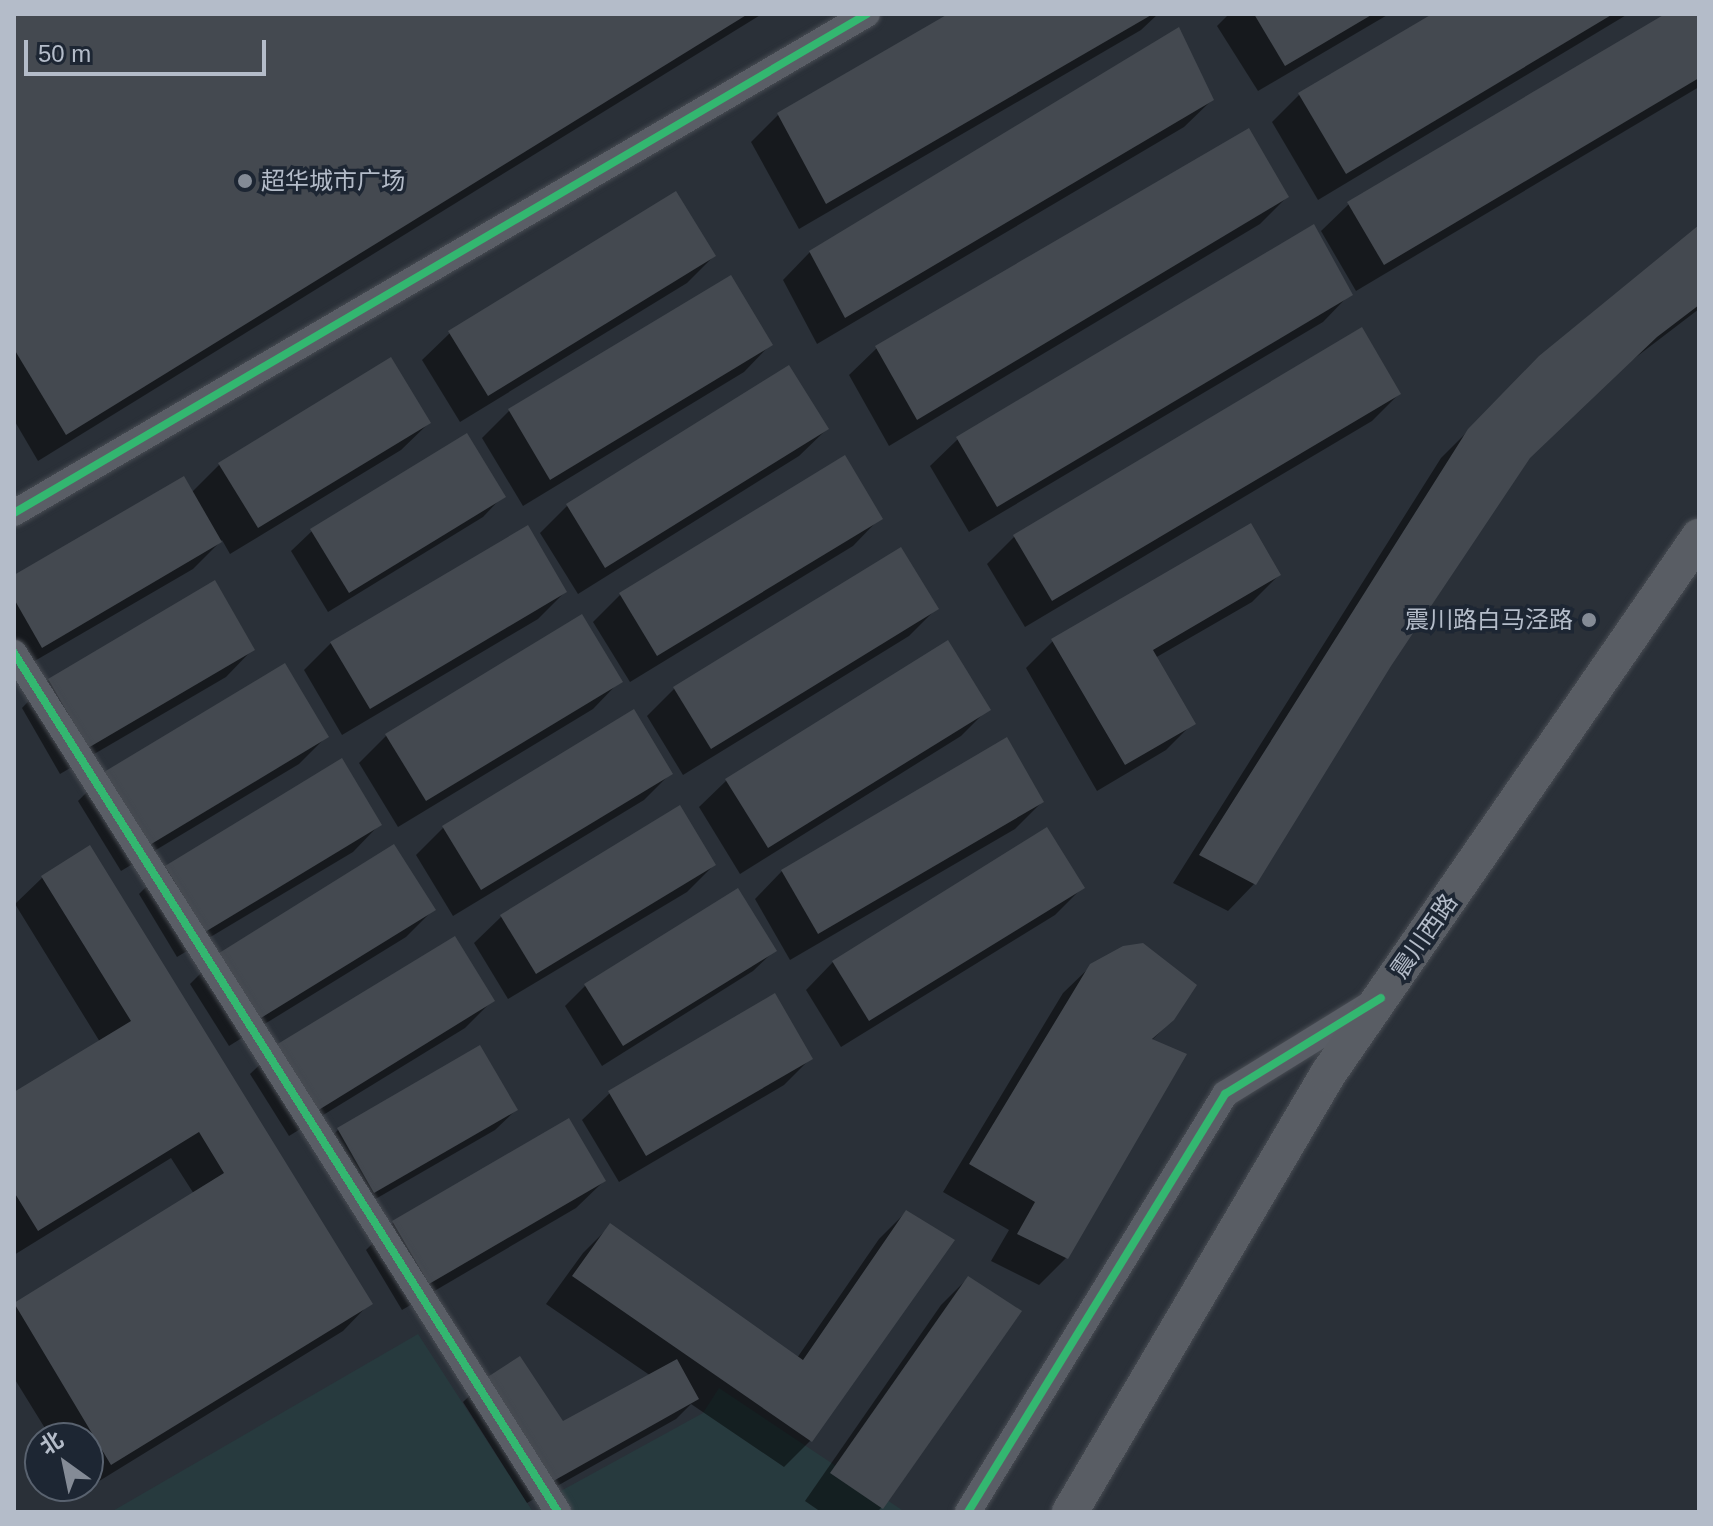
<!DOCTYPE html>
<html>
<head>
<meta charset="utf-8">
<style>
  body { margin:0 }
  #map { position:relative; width:1713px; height:1526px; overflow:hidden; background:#2a3038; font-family:Helvetica,"Noto Sans SC",sans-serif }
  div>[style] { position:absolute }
  .green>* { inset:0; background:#273a3e }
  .shadow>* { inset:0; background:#0007 }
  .building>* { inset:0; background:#444950 }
  .roads { filter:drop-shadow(0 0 2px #484c53) drop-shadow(0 0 2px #484c53) }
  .minor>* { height:26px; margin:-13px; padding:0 13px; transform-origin:13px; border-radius:13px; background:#5a5e66 }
  .secondary>* { height:36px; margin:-18px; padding:0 18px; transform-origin:18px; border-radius:18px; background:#595d64 }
  .cycleway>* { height:8px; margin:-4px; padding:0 4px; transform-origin:4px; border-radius:4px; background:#33b770 }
  .dots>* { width:22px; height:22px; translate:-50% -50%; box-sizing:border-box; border:4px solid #1d2633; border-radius:50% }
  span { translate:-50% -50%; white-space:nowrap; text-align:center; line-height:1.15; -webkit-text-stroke:7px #1d2633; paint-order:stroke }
  .poi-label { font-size:24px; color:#b4bcc9 }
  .left { translate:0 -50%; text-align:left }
  .right { translate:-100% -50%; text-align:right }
  .street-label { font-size:24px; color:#b4bcc9 }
  .frame { position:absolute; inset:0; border:16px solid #b4bcc9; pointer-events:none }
  .north { position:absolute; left:24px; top:1422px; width:80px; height:80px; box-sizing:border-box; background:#1d2633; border:2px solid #59626f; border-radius:50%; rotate:327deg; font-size:22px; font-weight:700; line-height:32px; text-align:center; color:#b4bcc9 }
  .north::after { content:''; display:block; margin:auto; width:28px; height:36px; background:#848b96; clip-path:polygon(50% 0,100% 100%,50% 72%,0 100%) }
  .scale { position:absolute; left:24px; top:40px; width:242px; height:36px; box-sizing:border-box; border:4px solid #b4bcc9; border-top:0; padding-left:10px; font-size:24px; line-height:28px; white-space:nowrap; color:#b4bcc9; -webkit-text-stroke:6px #1d2633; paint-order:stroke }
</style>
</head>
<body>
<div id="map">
  <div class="green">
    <div style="clip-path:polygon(418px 1334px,533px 1512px,111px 1512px)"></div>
    <div style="clip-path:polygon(719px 1388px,905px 1512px,572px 1512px,559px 1492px,703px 1413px)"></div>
  </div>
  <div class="shadow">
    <div style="clip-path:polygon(14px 14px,762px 14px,38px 461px,14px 420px)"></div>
    <div style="clip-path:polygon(952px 14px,1158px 14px,1141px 30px,799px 229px,751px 142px,778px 115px)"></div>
    <div style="clip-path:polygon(1229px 14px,1389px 14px,1258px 91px,1217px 26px)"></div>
    <div style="clip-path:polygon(1436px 14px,1628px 14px,1318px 200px,1272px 122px,1299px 95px)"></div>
    <div style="clip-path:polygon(1669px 14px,1699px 14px,1699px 87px,1356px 291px,1321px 231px,1349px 204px)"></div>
    <div style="clip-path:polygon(1212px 100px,1184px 127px,817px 344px,783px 280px,810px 252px)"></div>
    <div style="clip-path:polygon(1287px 197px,1260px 224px,889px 446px,849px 375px,877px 348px)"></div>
    <div style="clip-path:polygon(1699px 228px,1699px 309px,1627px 364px,1526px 460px,1389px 665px,1255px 883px,1228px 911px,1173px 883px,1441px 458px,1541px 358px)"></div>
    <div style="clip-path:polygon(714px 256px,687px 283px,460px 422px,422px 360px,450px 333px)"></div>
    <div style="clip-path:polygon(1350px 294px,1323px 322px,969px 532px,930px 466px,958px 439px)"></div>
    <div style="clip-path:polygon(1361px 330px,1399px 394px,1372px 421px,1025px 627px,987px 564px,1014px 537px)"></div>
    <div style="clip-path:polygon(771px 344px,744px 372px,523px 506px,482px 438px,509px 411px)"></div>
    <div style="clip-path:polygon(789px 368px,827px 429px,799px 456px,578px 594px,540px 533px,567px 506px)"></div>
    <div style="clip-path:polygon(429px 423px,401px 450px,230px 554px,222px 540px,193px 569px,14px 673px,14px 578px,191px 493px,220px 464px)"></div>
    <div style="clip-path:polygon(503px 496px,483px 517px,328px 612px,291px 551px,312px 531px)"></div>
    <div style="clip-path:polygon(880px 518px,853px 546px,630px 682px,593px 622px,620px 595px)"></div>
    <div style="clip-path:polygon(900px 550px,936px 609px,909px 636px,683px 775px,647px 716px,674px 689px)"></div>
    <div style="clip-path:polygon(1279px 575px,1252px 602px,1155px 658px,1193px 723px,1166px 750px,1097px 791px,1026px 668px,1053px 641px)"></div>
    <div style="clip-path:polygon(565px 592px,538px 619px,342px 735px,304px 670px,331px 643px)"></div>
    <div style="clip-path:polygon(581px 617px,620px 681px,593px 709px,398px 827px,359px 763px,386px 736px)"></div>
    <div style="clip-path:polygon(253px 649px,226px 677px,60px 774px,22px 708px,49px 680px)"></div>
    <div style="clip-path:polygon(988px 709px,961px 736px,740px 874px,699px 807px,727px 780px)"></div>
    <div style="clip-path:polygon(326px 737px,299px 764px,121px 871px,78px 801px,105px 774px)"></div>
    <div style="clip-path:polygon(671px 773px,644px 800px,453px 916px,416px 855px,443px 828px)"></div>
    <div style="clip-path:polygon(1042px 802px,1015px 829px,790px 960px,755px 899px,782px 871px)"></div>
    <div style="clip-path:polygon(380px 824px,353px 852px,177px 957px,139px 894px,166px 867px)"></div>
    <div style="clip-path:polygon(714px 865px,687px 892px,508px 999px,474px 943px,502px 916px)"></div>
    <div style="clip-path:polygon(43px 877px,370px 1303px,343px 1331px,83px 1491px,81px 1486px,88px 1486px,88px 1438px,51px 1438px,14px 1378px,14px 1306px,194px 1194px,171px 1158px,14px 1255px,14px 1095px,100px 1042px,15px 904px)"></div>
    <div style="clip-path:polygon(1082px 888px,1055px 915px,841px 1047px,806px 990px,833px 962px)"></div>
    <div style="clip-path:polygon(433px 910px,406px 937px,229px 1046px,190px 984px,217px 957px)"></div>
    <div style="clip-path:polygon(774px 951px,753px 971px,602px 1066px,565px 1006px,585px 986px)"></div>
    <div style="clip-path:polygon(1092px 965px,1173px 1019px,1151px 1041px,1066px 1258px,1039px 1285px,991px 1261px,1009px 1230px,943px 1192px,1063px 993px)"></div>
    <div style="clip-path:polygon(492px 1001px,465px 1028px,289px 1136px,250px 1074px,278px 1047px)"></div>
    <div style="clip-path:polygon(479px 1047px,516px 1110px,495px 1130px,353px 1212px,317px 1150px,338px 1130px)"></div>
    <div style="clip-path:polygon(811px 1058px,784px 1085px,619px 1182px,582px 1120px,610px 1093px)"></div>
    <div style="clip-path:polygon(604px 1181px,576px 1208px,402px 1310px,366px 1250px,393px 1223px)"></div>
    <div style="clip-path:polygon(906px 1212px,811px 1440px,784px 1467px,691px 1404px,676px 1419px,527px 1503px,463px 1402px,484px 1382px,562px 1424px,651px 1376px,546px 1304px,583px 1253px,610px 1226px,797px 1358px,879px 1239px)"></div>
    <div style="clip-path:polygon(968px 1278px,1020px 1312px,881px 1508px,877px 1512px,821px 1512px,805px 1501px,941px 1305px)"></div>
  </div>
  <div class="building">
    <div style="clip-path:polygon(14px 14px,748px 14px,66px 435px,14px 349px)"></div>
    <div style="clip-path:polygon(948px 14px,1153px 14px,826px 204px,777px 113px)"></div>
    <div style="clip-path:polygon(1254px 14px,1373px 14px,1285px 66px)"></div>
    <div style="clip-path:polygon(1432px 14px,1613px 14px,1346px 174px,1298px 93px)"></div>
    <div style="clip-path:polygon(1665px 14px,1699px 14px,1699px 78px,1384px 265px,1347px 202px)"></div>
    <div style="clip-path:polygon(1179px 27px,1214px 100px,845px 318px,809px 251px)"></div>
    <div style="clip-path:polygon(1249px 128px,1289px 197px,917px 420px,875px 346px)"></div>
    <div style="clip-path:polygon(676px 191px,716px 256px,488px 396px,448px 331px)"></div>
    <div style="clip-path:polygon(1314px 224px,1353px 295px,997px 507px,956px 437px)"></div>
    <div style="clip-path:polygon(1699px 225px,1699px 305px,1657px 337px,1530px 458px,1391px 666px,1256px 885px,1199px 855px,1468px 429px,1539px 356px)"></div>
    <div style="clip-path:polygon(731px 275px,773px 345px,550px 480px,508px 409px)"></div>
    <div style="clip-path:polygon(1362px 327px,1401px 394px,1052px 601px,1013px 535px)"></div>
    <div style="clip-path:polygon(391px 357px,431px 423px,258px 528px,218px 463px)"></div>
    <div style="clip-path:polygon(789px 365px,829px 429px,605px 568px,566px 504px)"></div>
    <div style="clip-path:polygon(467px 433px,506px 497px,349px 593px,310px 529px)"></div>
    <div style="clip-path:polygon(845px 455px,883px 519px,657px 656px,619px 593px)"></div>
    <div style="clip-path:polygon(184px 476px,222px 542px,42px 648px,14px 599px,14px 575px)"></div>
    <div style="clip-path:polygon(1251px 523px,1281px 575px,1153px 650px,1196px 724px,1125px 765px,1051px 639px)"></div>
    <div style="clip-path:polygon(528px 525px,567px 592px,370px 709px,330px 642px)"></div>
    <div style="clip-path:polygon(901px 547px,939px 609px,711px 749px,673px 687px)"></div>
    <div style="clip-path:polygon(215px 580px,255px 650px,88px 748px,48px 679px)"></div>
    <div style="clip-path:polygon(582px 614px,623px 682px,426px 801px,385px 734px)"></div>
    <div style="clip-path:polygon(948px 640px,991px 710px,768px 848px,725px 779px)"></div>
    <div style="clip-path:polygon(285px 663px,329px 737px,148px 846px,104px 772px)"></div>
    <div style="clip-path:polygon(634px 709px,673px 774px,481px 890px,442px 826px)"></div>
    <div style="clip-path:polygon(1007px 737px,1044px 802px,818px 934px,781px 870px)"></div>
    <div style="clip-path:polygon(342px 758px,382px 825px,205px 932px,165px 866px)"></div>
    <div style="clip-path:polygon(680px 805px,716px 865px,536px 974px,500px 915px)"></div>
    <div style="clip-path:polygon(1047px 827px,1085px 888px,869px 1021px,832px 961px)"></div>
    <div style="clip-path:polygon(394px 844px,436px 910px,256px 1021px,216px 955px)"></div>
    <div style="clip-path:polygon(90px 845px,373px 1304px,111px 1465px,14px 1303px,224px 1173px,199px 1132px,38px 1231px,14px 1192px,14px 1092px,131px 1021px,41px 876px)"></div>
    <div style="clip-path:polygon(738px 888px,777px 951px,623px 1046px,584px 984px)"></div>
    <div style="clip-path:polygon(455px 936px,495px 1001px,317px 1111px,276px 1045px)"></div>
    <div style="clip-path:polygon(1143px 943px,1197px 985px,1174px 1020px,1152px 1039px,1187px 1054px,1068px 1259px,1017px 1234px,1035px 1202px,969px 1164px,1090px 964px,1123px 946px)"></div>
    <div style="clip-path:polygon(775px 993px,813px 1059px,646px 1156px,608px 1091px)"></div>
    <div style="clip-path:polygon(480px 1045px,518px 1110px,374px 1193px,337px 1128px)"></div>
    <div style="clip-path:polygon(569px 1118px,606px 1181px,429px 1284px,392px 1221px)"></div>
    <div style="clip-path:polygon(906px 1210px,955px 1240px,812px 1442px,572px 1276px,610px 1223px,803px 1360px)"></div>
    <div style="clip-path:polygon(968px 1276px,1022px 1311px,883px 1509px,830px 1473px)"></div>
    <div style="clip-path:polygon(520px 1356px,563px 1421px,677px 1359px,699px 1399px,548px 1484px,483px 1380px)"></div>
  </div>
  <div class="roads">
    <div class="minor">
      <div style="left:14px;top:513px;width:988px;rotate:-30.33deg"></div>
      <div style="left:14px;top:653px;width:1017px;rotate:57.65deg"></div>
      <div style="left:968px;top:1512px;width:491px;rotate:-58.4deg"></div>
      <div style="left:1225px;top:1094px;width:172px;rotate:-31.7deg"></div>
    </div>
    <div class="secondary">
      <div style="left:1070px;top:1512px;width:508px;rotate:-59.5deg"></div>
      <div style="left:1328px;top:1074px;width:653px;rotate:-55.36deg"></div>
    </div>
  </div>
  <div class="cycleway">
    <div style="left:14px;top:513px;width:988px;rotate:-30.33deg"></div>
    <div style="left:14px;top:653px;width:1017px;rotate:57.65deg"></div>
    <div style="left:968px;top:1512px;width:491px;rotate:-58.4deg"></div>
    <div style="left:1225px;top:1094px;width:183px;rotate:-31.6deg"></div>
  </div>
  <div class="dots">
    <div style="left:245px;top:181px;background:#848b96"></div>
    <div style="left:1589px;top:620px;background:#848b96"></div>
  </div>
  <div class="poi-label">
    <span class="left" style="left:261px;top:181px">超华城市广场</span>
    <span class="right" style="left:1573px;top:620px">震川路白马泾路</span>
  </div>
  <div class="street-label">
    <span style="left:1424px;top:936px;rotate:-55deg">震川西路</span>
  </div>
  <div class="frame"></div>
  <div class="north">北</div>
  <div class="scale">50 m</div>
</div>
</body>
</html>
